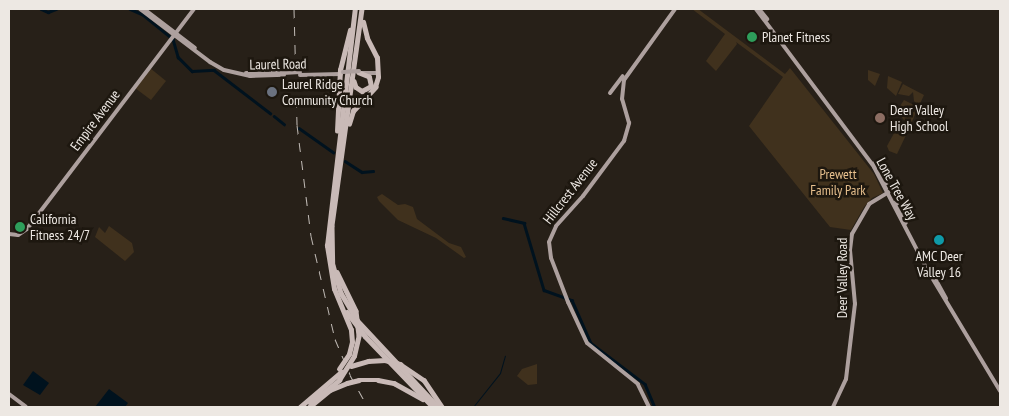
<!DOCTYPE html>
<html>
<head>
<meta charset="utf-8">
<style>
  body { margin:0 }
  #map { position:relative; width:1009px; height:416px; overflow:hidden; background:#272018; font-family:"PT Sans Narrow",sans-serif }
  div>[style] { position:absolute }
  .green>* { inset:0; background:#40311d }
  .water>* { inset:0; background:#00121e }
  .stream>* { height:1px; margin:-0.5px; padding:0 0.5px; transform-origin:0.5px; border-radius:0.5px; background:#00121e }
  .canal>* { height:2.5px; margin:-1.25px; padding:0 1.25px; transform-origin:1.25px; border-radius:1.25px; background:#00121e }
  .major>* { height:4px; margin:-2px; padding:0 2px; transform-origin:2px; border-radius:2px; background:#ada09e }
  .highway>* { height:4.5px; margin:-2.25px; padding:0 2.25px; transform-origin:2.25px; border-radius:2.25px; background:#c9bab7 }
  .rail>* { height:1px; margin-top:-0.5px; transform-origin:0; background:repeating-linear-gradient(90deg,#c0bab5 0 9px,transparent 0 18px) }
  .major-bridge>* { height:4px; margin:-2px; padding:0 2px; transform-origin:2px; border-radius:2px; background:#ada09e }
  .highway-bridge>* { height:4.5px; margin:-2.25px; padding:0 2.25px; transform-origin:2.25px; border-radius:2.25px; background:#c9bab7 }
  .dots>* { width:14px; height:14px; translate:-50% -50%; box-sizing:border-box; border:2px solid #1d170f; border-radius:50% }
  span { translate:-50% -50%; white-space:nowrap; text-align:center; line-height:1.15; -webkit-text-stroke:5px #1d170f; paint-order:stroke }
  .poi-label { font-size:14px; color:#ede8e3 }
  .left { translate:0 -50%; text-align:left }
  .street-label { font-size:14px; color:#ede8e3 }
  .park-label { font-size:14px; color:#e6bf8d }
  .frame { position:absolute; inset:0; border:10px solid #ede8e3; pointer-events:none }
</style>
</head>
<body>
<div id="map">
  <div class="green">
    <div style="clip-path:polygon(692px 9px,698px 9px,785px 74px,790px 68px,874px 174px,883px 193px,872px 198px,864px 207px,851px 230px,830px 227px,749px 126px,783px 77px,736px 42px,737px 44px,716px 71px,706px 61px,725px 34px)"></div>
    <div style="clip-path:polygon(150px 68px,166px 81px,151px 100px,135px 88px)"></div>
    <div style="clip-path:polygon(868px 70px,880px 74px,875px 86px,868px 80px)"></div>
    <div style="clip-path:polygon(888px 76px,902px 82px,896px 96px,887px 88px)"></div>
    <div style="clip-path:polygon(903px 84px,924px 95px,919px 106px,914px 101px,913px 92px,909px 96px,898px 94px)"></div>
    <div style="clip-path:polygon(904px 100px,918px 107px,912px 122px,904px 120px,899px 114px,900px 106px)"></div>
    <div style="clip-path:polygon(898px 126px,904px 127px,907px 133px,897px 154px,889px 151px,887px 146px)"></div>
    <div style="clip-path:polygon(382px 194px,398px 205px,405px 204px,413px 207px,417px 219px,449px 243px,461px 247px,466px 257px,464px 258px,436px 238px,398px 220px,379px 201px,377px 197px)"></div>
    <div style="clip-path:polygon(109px 226px,132px 243px,134px 252px,125px 261px,95px 237px,99px 227px,105px 233px)"></div>
    <div style="clip-path:polygon(537px 364px,537px 384px,528px 385px,517px 376px,522px 369px)"></div>
  </div>
  <div class="water">
    <div style="clip-path:polygon(33px 371px,49px 383px,40px 395px,23px 385px)"></div>
    <div style="clip-path:polygon(109px 389px,128px 403px,125px 407px,95px 407px)"></div>
  </div>
  <div class="stream">
    <div style="left:473px;top:407px;width:43px;rotate:-51.5deg"></div>
    <div style="left:500px;top:373px;width:18px;rotate:-74deg"></div>
  </div>
  <div class="canal">
    <div style="left:41px;top:9px;width:8px;rotate:23deg"></div>
    <div style="left:48px;top:12px;width:9px;rotate:-21deg"></div>
    <div style="left:130px;top:9px;width:13px;rotate:23deg"></div>
    <div style="left:142px;top:14px;width:40px;rotate:39deg"></div>
    <div style="left:173px;top:39px;width:19px;rotate:74deg"></div>
    <div style="left:178px;top:57px;width:20px;rotate:45deg"></div>
    <div style="left:192px;top:71px;width:22px;rotate:-3deg"></div>
    <div style="left:214px;top:70px;width:71px;rotate:37.5deg"></div>
    <div style="left:274px;top:116px;width:13px;rotate:39deg"></div>
    <div style="left:299px;top:128px;width:42px;rotate:35.2deg"></div>
    <div style="left:345px;top:161px;width:20px;rotate:33deg"></div>
    <div style="left:362px;top:172px;width:11px;rotate:-5deg"></div>
    <div style="left:503px;top:218px;width:22px;rotate:13deg"></div>
    <div style="left:524px;top:223px;width:70px;rotate:73.4deg"></div>
    <div style="left:544px;top:290px;width:30px;rotate:20deg"></div>
    <div style="left:572px;top:300px;width:47px;rotate:66.2deg"></div>
    <div style="left:591px;top:343px;width:68px;rotate:37.2deg"></div>
    <div style="left:645px;top:384px;width:25px;rotate:67deg"></div>
  </div>
  <div class="major">
    <div style="left:140px;top:9px;width:88px;rotate:37.1deg"></div>
    <div style="left:210px;top:62px;width:16px;rotate:30deg"></div>
    <div style="left:224px;top:70px;width:27px;rotate:13deg"></div>
    <div style="left:250px;top:76px;width:34px;rotate:-2deg"></div>
    <div style="left:144px;top:9px;width:64px;rotate:37.4deg"></div>
    <div style="left:756px;top:9px;width:197px;rotate:53.2deg"></div>
    <div style="left:874px;top:167px;width:117px;rotate:62.6deg"></div>
    <div style="left:928px;top:271px;width:140px;rotate:59deg"></div>
    <div style="left:759px;top:9px;width:13px;rotate:51deg"></div>
    <div style="left:246px;top:73px;width:37px"></div>
    <div style="left:361px;top:73px;width:17px"></div>
    <div style="left:300px;top:75px;width:41px;rotate:-1.4deg"></div>
    <div style="left:610px;top:93px;width:21px;rotate:-53deg"></div>
    <div style="left:874px;top:163px;width:28px;rotate:60deg"></div>
    <div style="left:896px;top:202px;width:23px;rotate:65deg"></div>
    <div style="left:9px;top:234px;width:9px;rotate:6deg"></div>
    <div style="left:18px;top:235px;width:11px;rotate:-34deg"></div>
    <div style="left:27px;top:229px;width:276px;rotate:-52.8deg"></div>
    <div style="left:932px;top:273px;width:29px;rotate:61deg"></div>
    <div style="left:9px;top:394px;width:21px;rotate:37deg"></div>
    <div style="left:649px;top:407px;width:25px;rotate:-116deg"></div>
    <div style="left:638px;top:384px;width:65px;rotate:-141.2deg"></div>
    <div style="left:587px;top:343px;width:45px;rotate:-114.9deg"></div>
    <div style="left:568px;top:302px;width:47px;rotate:-111.1deg"></div>
    <div style="left:551px;top:258px;width:16px;rotate:-97deg"></div>
    <div style="left:549px;top:242px;width:17px;rotate:-66deg"></div>
    <div style="left:556px;top:226px;width:40px;rotate:-48deg"></div>
    <div style="left:583px;top:196px;width:69px;rotate:-53.3deg"></div>
    <div style="left:624px;top:141px;width:19px;rotate:-74deg"></div>
    <div style="left:629px;top:123px;width:25px;rotate:-106deg"></div>
    <div style="left:622px;top:99px;width:19px;rotate:-84deg"></div>
    <div style="left:624px;top:80px;width:87px;rotate:-54.3deg"></div>
    <div style="left:833px;top:407px;width:31px;rotate:-65deg"></div>
    <div style="left:846px;top:379px;width:76px;rotate:-83.2deg"></div>
    <div style="left:855px;top:304px;width:54px;rotate:-95.3deg"></div>
    <div style="left:850px;top:250px;width:16px;rotate:-83deg"></div>
    <div style="left:852px;top:234px;width:34px;rotate:-60deg"></div>
    <div style="left:869px;top:204px;width:23px;rotate:-31deg"></div>
  </div>
  <div class="highway">
    <div style="left:362px;top:9px;width:219px;rotate:97.9deg"></div>
    <div style="left:332px;top:226px;width:39px;rotate:89deg"></div>
    <div style="left:333px;top:265px;width:29px;rotate:74deg"></div>
    <div style="left:341px;top:293px;width:31px;rotate:59deg"></div>
    <div style="left:357px;top:320px;width:119px;rotate:47deg"></div>
    <div style="left:354px;top:81px;width:6px;rotate:72deg"></div>
    <div style="left:356px;top:87px;width:7px;rotate:34deg"></div>
    <div style="left:362px;top:91px;width:10px;rotate:-29deg"></div>
    <div style="left:371px;top:86px;width:9px;rotate:-103deg"></div>
    <div style="left:369px;top:77px;width:11px;rotate:-158deg"></div>
    <div style="left:349px;top:124px;width:14px;rotate:-73deg"></div>
    <div style="left:353px;top:111px;width:33px;rotate:-47deg"></div>
    <div style="left:375px;top:87px;width:10px;rotate:-73deg"></div>
    <div style="left:378px;top:77px;width:19px;rotate:-93deg"></div>
    <div style="left:377px;top:58px;width:22px;rotate:-117deg"></div>
    <div style="left:367px;top:38px;width:16px;rotate:-104deg"></div>
    <div style="left:337px;top:131px;width:61px;rotate:-87.2deg"></div>
    <div style="left:340px;top:70px;width:41px;rotate:-76deg"></div>
    <div style="left:337px;top:272px;width:43px;rotate:64deg"></div>
    <div style="left:347px;top:312px;width:30px;rotate:53deg"></div>
    <div style="left:365px;top:336px;width:98px;rotate:46.2deg"></div>
    <div style="left:349px;top:354px;width:12px;rotate:-76deg"></div>
    <div style="left:352px;top:342px;width:12px;rotate:-95deg"></div>
    <div style="left:351px;top:330px;width:44px;rotate:-112.5deg"></div>
    <div style="left:334px;top:289px;width:44px;rotate:-99.2deg"></div>
    <div style="left:327px;top:246px;width:239px;rotate:-83.3deg"></div>
    <div style="left:354px;top:356px;width:22px;rotate:-77deg"></div>
    <div style="left:400px;top:364px;width:29px;rotate:34deg"></div>
    <div style="left:424px;top:380px;width:32px;rotate:56deg"></div>
    <div style="left:351px;top:366px;width:18px;rotate:-16deg"></div>
    <div style="left:368px;top:361px;width:17px;rotate:-3deg"></div>
    <div style="left:359px;top:380px;width:19px"></div>
    <div style="left:378px;top:380px;width:16px;rotate:11deg"></div>
    <div style="left:394px;top:383px;width:33px;rotate:29deg"></div>
    <div style="left:300px;top:407px;width:54px;rotate:-40.5deg"></div>
    <div style="left:309px;top:407px;width:27px;rotate:-39deg"></div>
    <div style="left:330px;top:390px;width:18px;rotate:-22deg"></div>
  </div>
  <div class="rail">
    <div style="left:294px;top:9px;width:116px;rotate:88.5deg"></div>
    <div style="left:297px;top:125px;width:112px;rotate:82.8deg"></div>
    <div style="left:311px;top:236px;width:106px;rotate:76.9deg"></div>
    <div style="left:335px;top:339px;width:39px;rotate:67deg"></div>
    <div style="left:350px;top:375px;width:37px;rotate:61deg"></div>
  </div>
  <div class="major-bridge">
    <div style="left:343px;top:72px;width:16px;rotate:-4deg"></div>
    <div style="left:283px;top:73px;width:17px;rotate:-3deg"></div>
  </div>
  <div class="highway-bridge">
    <div style="left:356px;top:311px;width:24px;rotate:83deg"></div>
    <div style="left:385px;top:360px;width:16px;rotate:15deg"></div>
    <div style="left:339px;top:369px;width:18px;rotate:-56deg"></div>
    <div style="left:347px;top:383px;width:12px;rotate:-14deg"></div>
    <div style="left:310px;top:403px;width:37px;rotate:-38deg"></div>
    <div style="left:339px;top:380px;width:28px;rotate:-58deg"></div>
  </div>
  <div class="dots">
    <div style="left:752px;top:37px;background:#2e9e5b"></div>
    <div style="left:272px;top:92px;background:#6b7280"></div>
    <div style="left:880px;top:118px;background:#8d6e63"></div>
    <div style="left:20px;top:227px;background:#2e9e5b"></div>
    <div style="left:939px;top:240px;background:#0f9aa8"></div>
  </div>
  <div class="poi-label">
    <span class="left" style="left:762px;top:37px">Planet Fitness</span>
    <span class="left" style="left:282px;top:92px">Laurel Ridge<br>Community Church</span>
    <span class="left" style="left:890px;top:118px">Deer Valley<br>High School</span>
    <span class="left" style="left:30px;top:227px">California<br>Fitness 24/7</span>
    <span style="left:939px;top:264px">AMC Deer<br>Valley 16</span>
  </div>
  <div class="street-label">
    <span style="left:278px;top:64px;rotate:-1deg">Laurel Road</span>
    <span style="left:95px;top:120px;rotate:-53deg">Empire Avenue</span>
    <span style="left:897px;top:189px;rotate:61deg">Lone Tree Way</span>
    <span style="left:570px;top:191px;rotate:-52deg">Hillcrest Avenue</span>
    <span style="left:842px;top:278px;rotate:-90deg">Deer Valley Road</span>
  </div>
  <div class="park-label">
    <span style="left:838px;top:182px">Prewett<br>Family Park</span>
  </div>
  <div class="frame"></div>
</div>
</body>
</html>
